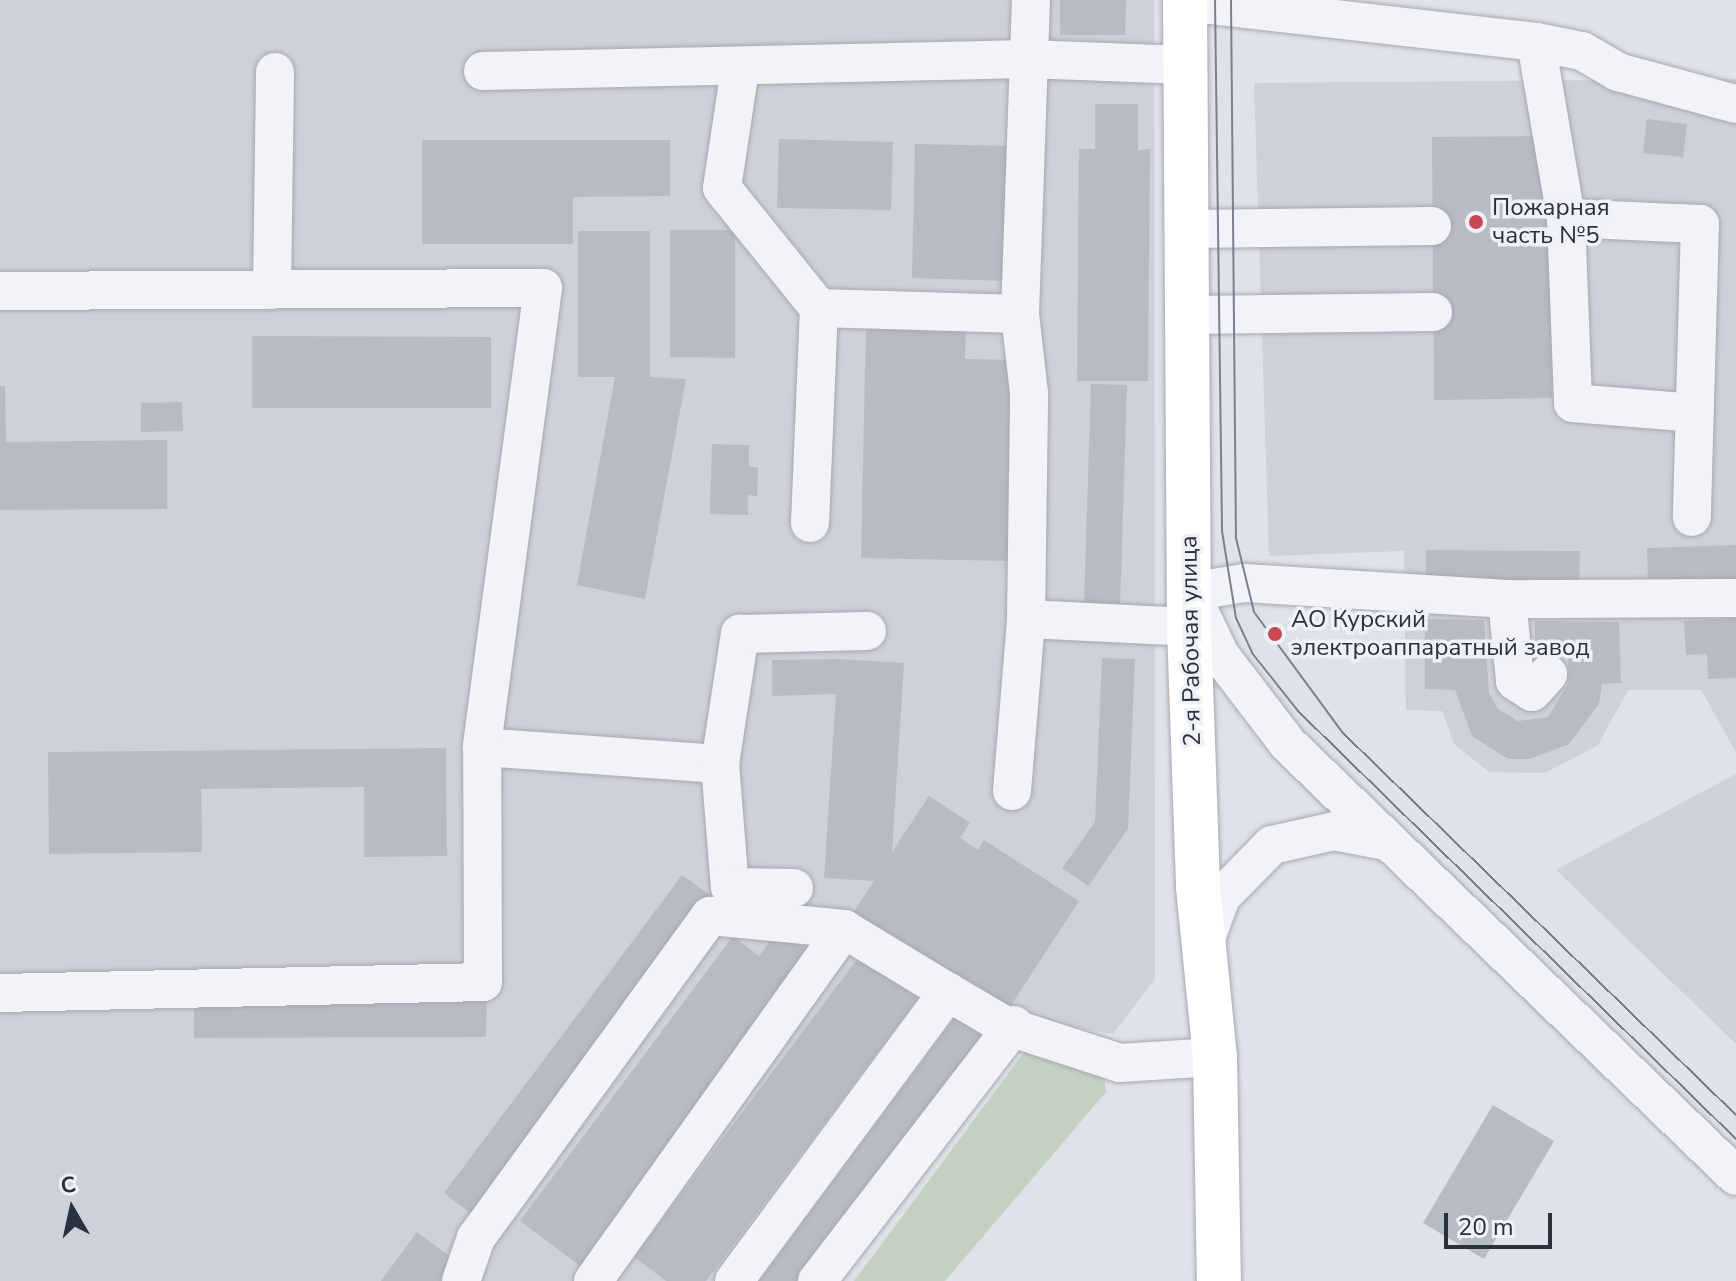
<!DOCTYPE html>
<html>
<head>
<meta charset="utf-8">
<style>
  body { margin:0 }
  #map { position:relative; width:1736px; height:1281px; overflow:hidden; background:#dfe2e8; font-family:"Nunito Sans",sans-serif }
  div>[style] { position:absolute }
  .built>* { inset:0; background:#cdd1da }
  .green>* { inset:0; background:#c4d1c0 }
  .building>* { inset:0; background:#b6bbc4 }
  .roads { filter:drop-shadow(0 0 2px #a5a9b2) drop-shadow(0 0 2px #a5a9b2) }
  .minor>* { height:38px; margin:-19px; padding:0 19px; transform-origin:19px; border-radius:19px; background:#f2f3f6 }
  .major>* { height:44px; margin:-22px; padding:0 22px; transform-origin:22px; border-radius:22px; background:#fff }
  .tram>* { height:2px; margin:-1px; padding:0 1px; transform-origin:1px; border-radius:1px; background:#798191 }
  .dots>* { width:22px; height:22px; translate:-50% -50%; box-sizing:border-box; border:4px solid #eef1f5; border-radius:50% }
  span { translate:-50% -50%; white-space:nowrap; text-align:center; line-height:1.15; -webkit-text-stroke:7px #eef1f5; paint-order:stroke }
  .poi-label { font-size:24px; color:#29303e }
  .left { translate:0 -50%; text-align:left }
  .street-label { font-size:24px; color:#29303e }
  .north { position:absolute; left:32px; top:1169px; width:80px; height:80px; -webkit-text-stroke:6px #eef1f5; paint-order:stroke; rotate:351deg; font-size:22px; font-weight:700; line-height:32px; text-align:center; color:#29303e }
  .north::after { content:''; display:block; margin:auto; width:28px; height:36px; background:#29303e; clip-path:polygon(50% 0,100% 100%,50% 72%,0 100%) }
  .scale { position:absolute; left:1444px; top:1213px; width:108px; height:36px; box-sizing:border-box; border:4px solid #29303e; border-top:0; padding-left:10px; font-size:24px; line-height:28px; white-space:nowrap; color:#29303e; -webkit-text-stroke:6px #eef1f5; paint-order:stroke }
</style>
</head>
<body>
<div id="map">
  <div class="built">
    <div style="clip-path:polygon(0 0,1154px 0,1155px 979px,1113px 1034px,1013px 1018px,813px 1281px,0 1281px)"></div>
    <div style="clip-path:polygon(1736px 79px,1736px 752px,1701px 690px,1628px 690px,1598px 745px,1545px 773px,1489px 772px,1454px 744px,1442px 711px,1406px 710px,1404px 551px,1269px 556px,1254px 83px)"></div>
    <div style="clip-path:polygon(1736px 774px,1736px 1044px,1556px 870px)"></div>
  </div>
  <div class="green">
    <div style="clip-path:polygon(1028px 1047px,1103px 1066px,1106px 1092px,945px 1281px,854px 1281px)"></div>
  </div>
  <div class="building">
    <div style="clip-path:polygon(1060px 0,1126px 0,1125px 35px,1060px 35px)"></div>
    <div style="clip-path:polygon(1095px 104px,1138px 104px,1138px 150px,1150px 149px,1148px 381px,1077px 381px,1079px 149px,1095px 149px)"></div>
    <div style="clip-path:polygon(1647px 119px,1687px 124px,1683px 157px,1643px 153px)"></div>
    <div style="clip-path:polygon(1549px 136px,1552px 398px,1434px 400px,1432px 137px)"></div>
    <div style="clip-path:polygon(779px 139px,893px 142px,891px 210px,777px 208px)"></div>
    <div style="clip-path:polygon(422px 140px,670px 140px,670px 196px,573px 197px,573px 244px,422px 244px)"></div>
    <div style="clip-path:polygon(915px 144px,1010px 146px,1008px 281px,912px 278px)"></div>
    <div style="clip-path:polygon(670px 230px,735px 230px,735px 358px,670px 357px)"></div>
    <div style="clip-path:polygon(578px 231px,650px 231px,650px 377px,686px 379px,645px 599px,577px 585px,615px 377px,578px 377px)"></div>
    <div style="clip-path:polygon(866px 324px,966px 326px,965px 359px,1014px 360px,1010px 561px,861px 558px)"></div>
    <div style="clip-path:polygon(252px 336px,491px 337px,491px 408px,252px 408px)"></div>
    <div style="clip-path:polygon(1091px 384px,1127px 385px,1120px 607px,1084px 606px)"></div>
    <div style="clip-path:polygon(0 386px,5px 386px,6px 442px,167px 440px,167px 509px,0 510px)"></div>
    <div style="clip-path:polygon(182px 402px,183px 431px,141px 432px,141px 403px)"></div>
    <div style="clip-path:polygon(712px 444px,749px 445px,749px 467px,758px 467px,757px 496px,748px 495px,748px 515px,710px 514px)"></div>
    <div style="clip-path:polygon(1736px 545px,1736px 580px,1648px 583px,1647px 548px)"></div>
    <div style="clip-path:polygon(1426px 550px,1580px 551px,1579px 583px,1426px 582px)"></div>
    <div style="clip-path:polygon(1736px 618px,1736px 678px,1708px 679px,1707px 654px,1686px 655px,1684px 621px)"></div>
    <div style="clip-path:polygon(1425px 619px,1484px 620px,1489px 693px,1498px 709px,1518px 721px,1548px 717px,1569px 682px,1568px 654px,1535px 654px,1535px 621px,1619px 622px,1621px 683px,1602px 684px,1599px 704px,1569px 744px,1530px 759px,1508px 759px,1472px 736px,1455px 690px,1425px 689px)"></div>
    <div style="clip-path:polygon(1102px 658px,1135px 659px,1128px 829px,1088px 886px,1062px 868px,1095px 822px)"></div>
    <div style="clip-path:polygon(839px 659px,904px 663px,892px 852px,929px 796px,970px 823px,960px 838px,978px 850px,984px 840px,1079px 901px,1006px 1013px,853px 913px,874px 881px,824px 878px,836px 694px,772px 696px,772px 660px)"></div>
    <div style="clip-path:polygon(446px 748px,447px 856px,364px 857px,364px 787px,201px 789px,202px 852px,49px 854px,48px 752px)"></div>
    <div style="clip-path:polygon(682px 875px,714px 898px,476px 1217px,444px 1193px)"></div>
    <div style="clip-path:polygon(779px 929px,816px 956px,583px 1268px,520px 1221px,733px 936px,759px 956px)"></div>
    <div style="clip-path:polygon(860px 955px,918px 998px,706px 1281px,666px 1281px,634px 1257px)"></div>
    <div style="clip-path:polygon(194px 999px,487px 999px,486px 1037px,194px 1038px)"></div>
    <div style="clip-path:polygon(959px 1012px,995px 1038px,813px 1281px,759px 1281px)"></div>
    <div style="clip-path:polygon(1493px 1105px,1554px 1141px,1484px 1259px,1423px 1223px)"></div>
    <div style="clip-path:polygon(417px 1232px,456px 1261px,441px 1281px,381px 1281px)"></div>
  </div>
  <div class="roads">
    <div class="minor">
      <div style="left:1185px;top:2px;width:353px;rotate:6.5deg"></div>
      <div style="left:1536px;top:42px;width:47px;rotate:11.1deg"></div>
      <div style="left:1582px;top:51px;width:42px;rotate:30.3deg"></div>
      <div style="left:1618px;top:72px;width:122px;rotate:15.2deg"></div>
      <div style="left:1536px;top:42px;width:179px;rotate:80.3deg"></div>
      <div style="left:1566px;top:218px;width:185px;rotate:87.8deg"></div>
      <div style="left:1573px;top:403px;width:122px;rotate:4.7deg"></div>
      <div style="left:740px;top:69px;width:120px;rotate:98.6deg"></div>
      <div style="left:722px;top:188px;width:154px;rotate:51.1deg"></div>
      <div style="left:819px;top:308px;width:201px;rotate:1.7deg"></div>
      <div style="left:483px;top:71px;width:544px;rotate:-1.26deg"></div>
      <div style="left:1027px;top:59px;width:159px;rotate:2.2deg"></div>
      <div style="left:1566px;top:218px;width:134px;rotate:2.6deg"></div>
      <div style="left:1700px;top:224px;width:293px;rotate:91.6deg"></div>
      <div style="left:1188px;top:229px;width:244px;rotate:-0.7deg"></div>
      <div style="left:272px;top:290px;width:218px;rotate:-89.2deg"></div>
      <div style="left:0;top:291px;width:543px;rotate:-0.32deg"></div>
      <div style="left:543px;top:288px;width:463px;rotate:97.6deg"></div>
      <div style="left:482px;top:747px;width:239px;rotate:4.1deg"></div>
      <div style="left:720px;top:764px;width:132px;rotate:-81.3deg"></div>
      <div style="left:740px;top:634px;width:127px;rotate:-1.4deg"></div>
      <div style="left:1189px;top:315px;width:244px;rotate:-0.7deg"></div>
      <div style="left:810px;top:523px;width:215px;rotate:-87.6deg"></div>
      <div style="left:1736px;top:598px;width:229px;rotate:179.7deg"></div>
      <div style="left:1507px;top:599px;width:263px;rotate:-176.5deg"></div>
      <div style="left:1244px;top:583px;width:55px;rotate:170.5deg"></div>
      <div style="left:1190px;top:592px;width:70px;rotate:64.5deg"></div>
      <div style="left:1220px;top:655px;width:112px;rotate:52.6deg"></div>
      <div style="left:1288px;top:744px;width:622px;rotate:43.96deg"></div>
      <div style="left:1507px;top:599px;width:82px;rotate:84.4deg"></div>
      <div style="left:1515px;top:681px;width:20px;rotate:33deg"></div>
      <div style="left:1532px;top:692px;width:24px;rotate:-48deg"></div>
      <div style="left:1026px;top:619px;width:163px;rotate:2.8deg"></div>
      <div style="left:720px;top:764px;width:123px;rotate:85.4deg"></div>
      <div style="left:730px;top:887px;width:64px;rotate:0.9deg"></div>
      <div style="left:1012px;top:791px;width:173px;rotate:-85.3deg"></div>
      <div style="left:1026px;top:619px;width:226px;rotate:-89.2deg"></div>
      <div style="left:1029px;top:393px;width:80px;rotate:-96.5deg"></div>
      <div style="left:1020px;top:314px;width:314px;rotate:-88deg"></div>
      <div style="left:1204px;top:944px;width:50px;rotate:-70.1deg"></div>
      <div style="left:1221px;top:897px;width:73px;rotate:-45.6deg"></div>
      <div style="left:1272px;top:845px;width:64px;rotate:-12.7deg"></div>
      <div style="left:1334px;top:831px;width:57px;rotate:11.1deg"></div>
      <div style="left:0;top:993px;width:483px;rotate:-1.3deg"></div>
      <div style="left:483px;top:982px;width:235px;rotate:-90.2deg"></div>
      <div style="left:461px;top:1281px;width:46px;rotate:-70.8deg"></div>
      <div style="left:476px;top:1238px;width:398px;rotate:-54deg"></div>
      <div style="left:710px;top:916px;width:135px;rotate:5.5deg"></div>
      <div style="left:593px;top:1281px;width:432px;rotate:-54.5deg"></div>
      <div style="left:844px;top:929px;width:122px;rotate:31.2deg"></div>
      <div style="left:734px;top:1281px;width:360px;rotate:-53.5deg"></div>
      <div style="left:948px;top:992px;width:67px;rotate:30.4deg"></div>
      <div style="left:1006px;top:1026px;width:120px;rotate:18deg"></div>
      <div style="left:1120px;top:1063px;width:95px;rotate:-3.6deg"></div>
      <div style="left:817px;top:1281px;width:323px;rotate:-52.4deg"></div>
    </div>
    <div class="major">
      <div style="left:1185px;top:0;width:627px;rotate:89.63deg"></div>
      <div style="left:1189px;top:627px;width:260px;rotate:88deg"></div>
      <div style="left:1198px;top:887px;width:171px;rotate:84.3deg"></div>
      <div style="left:1215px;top:1057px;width:224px;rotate:89deg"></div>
    </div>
  </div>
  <div class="tram">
    <div style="left:1215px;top:0;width:531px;rotate:89.24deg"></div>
    <div style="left:1222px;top:531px;width:88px;rotate:80.9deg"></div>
    <div style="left:1236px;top:618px;width:38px;rotate:65deg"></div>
    <div style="left:1252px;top:653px;width:74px;rotate:51.6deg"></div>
    <div style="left:1298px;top:711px;width:612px;rotate:44.34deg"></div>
    <div style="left:1231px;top:0;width:538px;rotate:89.47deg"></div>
    <div style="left:1236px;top:538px;width:76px;rotate:76.3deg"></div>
    <div style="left:1254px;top:612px;width:149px;rotate:53.7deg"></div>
    <div style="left:1342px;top:732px;width:549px;rotate:44.19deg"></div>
  </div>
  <div class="dots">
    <div style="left:1476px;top:222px;background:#c94856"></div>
    <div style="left:1275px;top:634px;background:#c94856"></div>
  </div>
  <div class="poi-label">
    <span class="left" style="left:1492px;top:222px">Пожарная<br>часть №5</span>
    <span class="left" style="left:1291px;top:634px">АО Курский<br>электроаппаратный завод</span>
  </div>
  <div class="street-label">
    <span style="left:1191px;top:641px;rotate:-91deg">2-я Рабочая улица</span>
  </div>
  <div class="north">С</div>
  <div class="scale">20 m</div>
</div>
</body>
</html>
